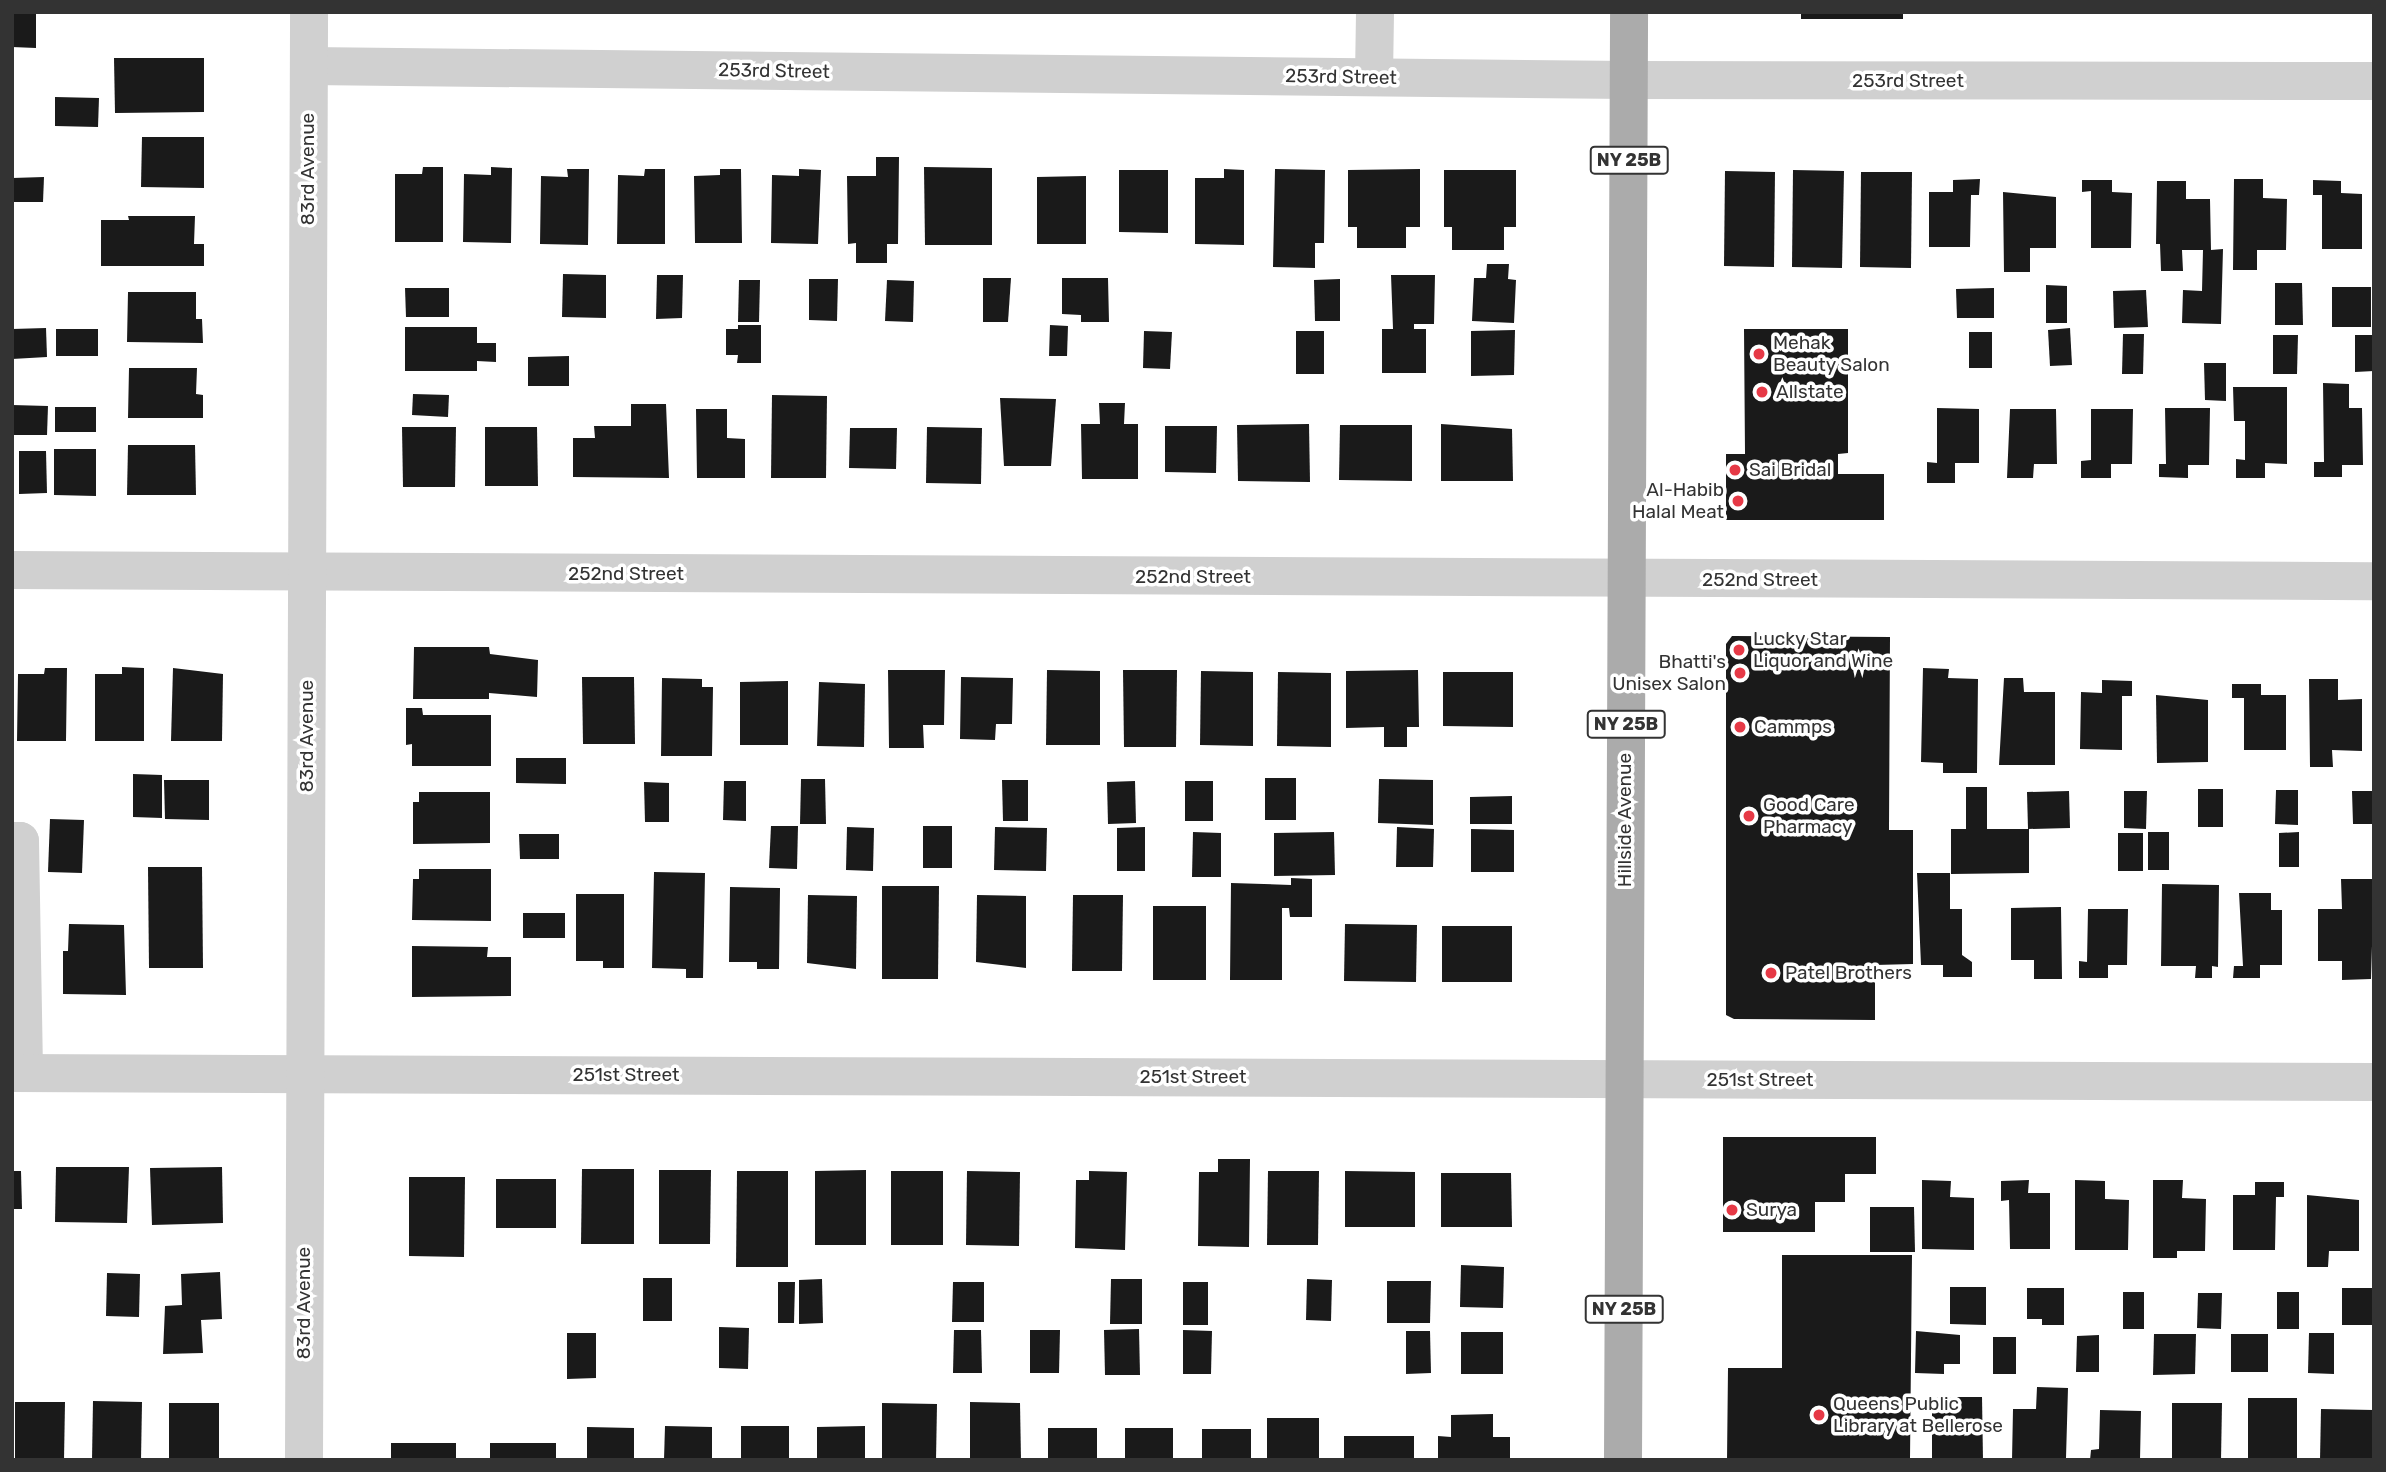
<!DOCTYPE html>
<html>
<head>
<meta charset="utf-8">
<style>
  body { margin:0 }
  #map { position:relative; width:2386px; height:1472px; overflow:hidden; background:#fff; font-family:Rubik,sans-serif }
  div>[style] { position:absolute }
  .building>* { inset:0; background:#1a1a1a }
  .minor>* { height:38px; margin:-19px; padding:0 19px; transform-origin:19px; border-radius:19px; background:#d0d0d0 }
  .major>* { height:38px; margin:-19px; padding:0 19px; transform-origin:19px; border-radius:19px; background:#ababab }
  .dots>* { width:19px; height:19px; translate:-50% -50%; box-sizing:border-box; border:4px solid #fff; border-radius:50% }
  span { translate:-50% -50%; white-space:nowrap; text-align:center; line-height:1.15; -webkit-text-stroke:7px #fff; paint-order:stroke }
  .shield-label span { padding:2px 5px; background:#fff; border:2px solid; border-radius:5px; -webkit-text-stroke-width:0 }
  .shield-label { font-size:18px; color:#333; font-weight:700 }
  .street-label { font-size:19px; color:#333 }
  .poi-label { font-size:19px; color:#333 }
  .left { translate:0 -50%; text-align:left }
  .right { translate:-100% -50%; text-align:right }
  .frame { position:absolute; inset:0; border:14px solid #333; pointer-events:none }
</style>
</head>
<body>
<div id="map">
  <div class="building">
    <div style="clip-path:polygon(13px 12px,36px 12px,36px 48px,12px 47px)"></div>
    <div style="clip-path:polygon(1801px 12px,1903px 12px,1903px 19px,1801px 19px)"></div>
    <div style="clip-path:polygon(114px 58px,204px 58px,204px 112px,115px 113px)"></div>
    <div style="clip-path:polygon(55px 97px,99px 98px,98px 127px,55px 126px)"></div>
    <div style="clip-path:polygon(142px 137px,204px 137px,204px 188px,141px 187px)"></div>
    <div style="clip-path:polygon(876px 157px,899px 157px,898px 244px,887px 244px,887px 263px,856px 263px,856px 243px,848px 244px,847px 176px,876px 176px)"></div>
    <div style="clip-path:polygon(423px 167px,443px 167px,443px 242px,395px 242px,395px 174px,422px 174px)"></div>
    <div style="clip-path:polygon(491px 167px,512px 168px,511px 243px,463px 242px,464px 174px,491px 175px)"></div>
    <div style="clip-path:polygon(924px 167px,992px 168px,992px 245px,925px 245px)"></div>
    <div style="clip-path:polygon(567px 169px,589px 169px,588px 245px,540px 244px,541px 176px,568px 177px)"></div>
    <div style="clip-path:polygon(645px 169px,665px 169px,665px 244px,617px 244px,618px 175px,644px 176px)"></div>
    <div style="clip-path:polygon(720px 169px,741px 169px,742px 243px,695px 243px,694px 176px,720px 175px)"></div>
    <div style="clip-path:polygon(799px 169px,821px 170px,818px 244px,771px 243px,772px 175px,799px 176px)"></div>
    <div style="clip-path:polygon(1224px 169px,1244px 170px,1244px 245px,1195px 244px,1195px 178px,1224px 178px)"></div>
    <div style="clip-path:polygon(1275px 169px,1325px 170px,1324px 243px,1315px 243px,1315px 268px,1273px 267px)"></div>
    <div style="clip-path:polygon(1420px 169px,1420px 227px,1406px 227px,1406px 248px,1357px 248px,1357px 227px,1348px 227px,1348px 170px)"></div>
    <div style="clip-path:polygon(1119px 170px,1168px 170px,1168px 233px,1119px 232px)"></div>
    <div style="clip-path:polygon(1444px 170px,1516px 170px,1516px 227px,1504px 227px,1504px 250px,1452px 250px,1452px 227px,1444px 227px)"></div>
    <div style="clip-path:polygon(1793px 170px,1844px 171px,1842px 268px,1792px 267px)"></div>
    <div style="clip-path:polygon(1725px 171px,1775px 172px,1774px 267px,1724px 266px)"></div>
    <div style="clip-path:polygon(1861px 172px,1912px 172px,1911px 268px,1860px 267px)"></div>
    <div style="clip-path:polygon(1086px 176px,1086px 244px,1037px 244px,1037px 177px)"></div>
    <div style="clip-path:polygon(44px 177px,43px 202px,12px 202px,12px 178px)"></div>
    <div style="clip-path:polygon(1980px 179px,1979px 195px,1971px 195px,1970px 247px,1929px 247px,1929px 192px,1953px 192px,1953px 180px)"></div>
    <div style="clip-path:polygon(2234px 179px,2263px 179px,2263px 198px,2287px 199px,2286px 250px,2257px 250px,2257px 270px,2233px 270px)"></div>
    <div style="clip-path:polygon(2082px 180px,2112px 180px,2112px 192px,2132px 193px,2131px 248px,2091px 248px,2091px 191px,2082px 192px)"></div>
    <div style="clip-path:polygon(2313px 180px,2341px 181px,2341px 193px,2362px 194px,2362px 249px,2322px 249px,2322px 195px,2313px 195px)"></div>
    <div style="clip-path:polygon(2157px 181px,2186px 181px,2186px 199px,2210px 199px,2211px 250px,2223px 249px,2221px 324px,2182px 323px,2183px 290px,2202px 291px,2203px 250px,2182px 250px,2183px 271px,2161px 271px,2160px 244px,2156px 244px)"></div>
    <div style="clip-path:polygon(2003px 192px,2056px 197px,2056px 248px,2030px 248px,2030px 272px,2004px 272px)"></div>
    <div style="clip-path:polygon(128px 216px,195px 216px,194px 244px,204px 244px,204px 266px,101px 266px,101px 220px,129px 220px)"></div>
    <div style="clip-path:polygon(1487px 264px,1509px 264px,1508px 279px,1516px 280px,1514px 323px,1472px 321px,1474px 278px,1486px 278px)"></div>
    <div style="clip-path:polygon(563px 274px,606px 275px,606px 318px,562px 317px)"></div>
    <div style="clip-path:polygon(657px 275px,683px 275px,682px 318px,656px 319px)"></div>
    <div style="clip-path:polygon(1391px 275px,1435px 275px,1434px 324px,1414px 324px,1414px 329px,1426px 329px,1426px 373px,1382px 373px,1382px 329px,1393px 329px)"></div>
    <div style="clip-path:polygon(983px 278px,1011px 278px,1008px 322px,983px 322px)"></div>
    <div style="clip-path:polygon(1062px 278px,1108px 278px,1109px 322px,1081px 322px,1081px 315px,1062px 314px)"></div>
    <div style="clip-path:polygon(809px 279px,838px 279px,837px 321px,809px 320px)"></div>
    <div style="clip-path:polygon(1340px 279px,1340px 321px,1315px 321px,1314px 280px)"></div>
    <div style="clip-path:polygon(739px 280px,760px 280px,759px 322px,738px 322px)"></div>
    <div style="clip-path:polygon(887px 280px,914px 281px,913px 322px,885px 321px)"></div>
    <div style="clip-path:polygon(2275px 283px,2302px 283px,2303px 325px,2275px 325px)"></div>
    <div style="clip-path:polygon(2046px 285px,2067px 286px,2067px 323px,2046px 323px)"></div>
    <div style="clip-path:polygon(2332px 287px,2371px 287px,2371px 327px,2332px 327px)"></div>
    <div style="clip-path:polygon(405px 288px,449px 288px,449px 317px,406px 317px)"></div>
    <div style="clip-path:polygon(1994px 288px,1994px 318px,1957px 318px,1956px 289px)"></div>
    <div style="clip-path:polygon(2146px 290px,2148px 327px,2114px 328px,2113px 291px)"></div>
    <div style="clip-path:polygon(128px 292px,196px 292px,196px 319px,202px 319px,203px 343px,127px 342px)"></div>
    <div style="clip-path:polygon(738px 325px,761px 325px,761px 363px,737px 363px,738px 355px,726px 355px,726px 329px,738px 329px)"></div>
    <div style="clip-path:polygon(1050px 325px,1068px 326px,1067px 356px,1049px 356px)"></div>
    <div style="clip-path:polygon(405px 327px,477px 327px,477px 343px,496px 343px,496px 362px,477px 361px,477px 371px,405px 371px)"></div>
    <div style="clip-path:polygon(46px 328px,47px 357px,12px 359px,12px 329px)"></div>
    <div style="clip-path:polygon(2070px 328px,2072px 365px,2050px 366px,2048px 330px)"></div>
    <div style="clip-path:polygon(56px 329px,98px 329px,98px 356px,56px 356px)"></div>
    <div style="clip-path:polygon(1744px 329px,1848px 329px,1848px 453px,1838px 454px,1838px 474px,1884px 474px,1884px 520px,1726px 520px,1726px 454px,1745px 454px)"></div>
    <div style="clip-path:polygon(1515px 330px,1514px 375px,1471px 376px,1471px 331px)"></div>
    <div style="clip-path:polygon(1144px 331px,1172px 332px,1170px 369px,1143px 368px)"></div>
    <div style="clip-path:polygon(1296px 331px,1324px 331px,1324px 374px,1296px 374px)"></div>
    <div style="clip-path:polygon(1969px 332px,1992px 332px,1992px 368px,1969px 368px)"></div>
    <div style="clip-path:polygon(2123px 334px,2144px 334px,2143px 374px,2122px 374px)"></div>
    <div style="clip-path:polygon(2273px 335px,2298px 335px,2297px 374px,2273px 374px)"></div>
    <div style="clip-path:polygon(2355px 335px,2374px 335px,2374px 371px,2355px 372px)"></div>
    <div style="clip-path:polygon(569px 356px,569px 386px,528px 386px,528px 357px)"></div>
    <div style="clip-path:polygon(2204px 363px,2226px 363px,2226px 401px,2205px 400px)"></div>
    <div style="clip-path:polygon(129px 368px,197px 368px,196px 394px,203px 395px,203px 418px,128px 418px)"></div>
    <div style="clip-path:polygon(2323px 383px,2349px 384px,2349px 408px,2362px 408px,2363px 465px,2342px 465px,2342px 477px,2314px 477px,2314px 462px,2324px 462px)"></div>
    <div style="clip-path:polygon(2233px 387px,2287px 387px,2287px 464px,2265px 463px,2265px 478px,2236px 478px,2236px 459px,2245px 460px,2245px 421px,2234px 421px)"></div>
    <div style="clip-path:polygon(413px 394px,449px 395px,448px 417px,412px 415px)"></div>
    <div style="clip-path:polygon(772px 395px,827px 396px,826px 478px,771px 478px)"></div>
    <div style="clip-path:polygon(1000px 398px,1056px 399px,1051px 466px,1004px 466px)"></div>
    <div style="clip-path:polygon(1099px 403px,1125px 403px,1124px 424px,1138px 424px,1138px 479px,1082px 479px,1081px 424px,1100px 424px)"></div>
    <div style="clip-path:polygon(631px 404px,666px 404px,669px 478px,573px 477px,573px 438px,595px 438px,594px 426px,631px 426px)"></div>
    <div style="clip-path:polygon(12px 405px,48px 406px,47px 435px,12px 435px)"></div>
    <div style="clip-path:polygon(55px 407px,96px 407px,96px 432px,55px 432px)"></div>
    <div style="clip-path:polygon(1937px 408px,1979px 409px,1979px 463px,1955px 463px,1955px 483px,1927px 483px,1927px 462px,1937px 463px)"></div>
    <div style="clip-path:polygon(2165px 408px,2210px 408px,2209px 465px,2188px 465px,2188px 478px,2159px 477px,2159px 464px,2166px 464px)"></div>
    <div style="clip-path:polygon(696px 409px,727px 409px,727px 438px,745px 439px,745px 478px,697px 478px)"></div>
    <div style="clip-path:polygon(2010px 409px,2056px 409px,2057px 464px,2034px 464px,2033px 478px,2007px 478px)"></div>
    <div style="clip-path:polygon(2091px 409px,2133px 409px,2132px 464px,2111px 464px,2111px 478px,2081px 478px,2081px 461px,2091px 460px)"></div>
    <div style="clip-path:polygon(1309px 424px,1310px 482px,1238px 481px,1237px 425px)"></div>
    <div style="clip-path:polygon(1441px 424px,1512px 429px,1513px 481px,1441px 481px)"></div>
    <div style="clip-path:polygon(1340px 425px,1412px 425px,1412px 481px,1339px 480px)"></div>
    <div style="clip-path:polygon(1165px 426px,1217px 426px,1216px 473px,1165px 472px)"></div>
    <div style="clip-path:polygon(402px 427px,456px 427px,455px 487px,403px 487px)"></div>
    <div style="clip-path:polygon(485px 427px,537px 427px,538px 486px,485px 486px)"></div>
    <div style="clip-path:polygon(927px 427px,982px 428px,981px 484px,926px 483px)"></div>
    <div style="clip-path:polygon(850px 428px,897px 428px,896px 469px,849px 468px)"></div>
    <div style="clip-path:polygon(128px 445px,195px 445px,196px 495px,127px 495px)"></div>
    <div style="clip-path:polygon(54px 449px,96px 449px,96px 496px,54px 495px)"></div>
    <div style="clip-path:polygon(19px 451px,46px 451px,47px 493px,19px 494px)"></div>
    <div style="clip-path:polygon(1732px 636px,1890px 637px,1889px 830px,1913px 830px,1913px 964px,1875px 965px,1875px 1020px,1734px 1019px,1726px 1015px,1726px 644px)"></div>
    <div style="clip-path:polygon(414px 647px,489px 647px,490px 654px,538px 660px,537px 697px,489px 693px,489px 699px,413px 699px)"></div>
    <div style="clip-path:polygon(122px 667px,144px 668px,144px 741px,95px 741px,95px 674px,122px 674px)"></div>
    <div style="clip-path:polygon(45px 668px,67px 668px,66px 741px,17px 741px,18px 674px,44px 674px)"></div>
    <div style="clip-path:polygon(173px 668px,223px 674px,222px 741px,171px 741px)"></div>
    <div style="clip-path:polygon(1923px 668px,1949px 669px,1948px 678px,1978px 679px,1977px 773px,1943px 773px,1943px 763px,1921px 762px)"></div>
    <div style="clip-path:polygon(888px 670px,945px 670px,944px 725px,923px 725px,924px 748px,889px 748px)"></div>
    <div style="clip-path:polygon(1047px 670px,1100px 671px,1100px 745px,1046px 745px)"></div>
    <div style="clip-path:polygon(1123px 670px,1177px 670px,1176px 747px,1124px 747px)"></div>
    <div style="clip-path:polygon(1418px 670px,1419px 727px,1407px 727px,1407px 747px,1384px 747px,1384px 727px,1346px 728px,1346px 671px)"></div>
    <div style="clip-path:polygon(1201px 671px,1253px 672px,1253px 746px,1200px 745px)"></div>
    <div style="clip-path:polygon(1278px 672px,1331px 673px,1331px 747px,1277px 746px)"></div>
    <div style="clip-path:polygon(1443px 672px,1513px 672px,1513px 727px,1443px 726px)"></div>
    <div style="clip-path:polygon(582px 677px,634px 677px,635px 744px,583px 744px)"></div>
    <div style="clip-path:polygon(961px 677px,1013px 678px,1012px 724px,996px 724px,995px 740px,960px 739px)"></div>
    <div style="clip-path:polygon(662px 678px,702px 679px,702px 687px,713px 687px,712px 756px,661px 756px)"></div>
    <div style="clip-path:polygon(2004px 678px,2023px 678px,2024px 692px,2055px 692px,2055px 765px,1999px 765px)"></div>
    <div style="clip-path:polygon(2309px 679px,2338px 679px,2338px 700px,2362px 699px,2362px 751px,2332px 750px,2333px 767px,2310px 767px)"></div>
    <div style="clip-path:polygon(2102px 680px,2132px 681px,2132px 696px,2122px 696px,2122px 750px,2080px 749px,2081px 692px,2102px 693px)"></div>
    <div style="clip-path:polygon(788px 681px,788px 745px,740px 745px,740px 682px)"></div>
    <div style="clip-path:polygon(819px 682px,865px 684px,864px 747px,817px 746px)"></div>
    <div style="clip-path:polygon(2232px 684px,2261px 684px,2261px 695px,2286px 695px,2286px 750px,2244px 750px,2244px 698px,2232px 698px)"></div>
    <div style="clip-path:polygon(2156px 695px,2208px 700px,2208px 762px,2157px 763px)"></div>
    <div style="clip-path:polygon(406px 708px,422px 708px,423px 715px,491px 715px,491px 766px,412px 766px,412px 744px,406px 745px)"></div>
    <div style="clip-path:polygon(516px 758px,566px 758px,566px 784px,516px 783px)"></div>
    <div style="clip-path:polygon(133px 774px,162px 775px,162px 818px,133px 817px)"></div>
    <div style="clip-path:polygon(1265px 778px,1296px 778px,1296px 820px,1265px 820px)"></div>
    <div style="clip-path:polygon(801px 779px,825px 779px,826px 824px,800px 824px)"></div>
    <div style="clip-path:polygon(1379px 779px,1433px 780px,1433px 825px,1378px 823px)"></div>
    <div style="clip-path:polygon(164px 780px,209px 780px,209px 820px,165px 819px)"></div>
    <div style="clip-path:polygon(1002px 780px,1028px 780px,1028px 821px,1003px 821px)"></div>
    <div style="clip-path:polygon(724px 781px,746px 781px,746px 821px,723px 820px)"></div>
    <div style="clip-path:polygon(1135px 781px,1136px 823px,1108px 824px,1107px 782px)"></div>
    <div style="clip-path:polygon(1185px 781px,1213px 781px,1213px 821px,1185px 821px)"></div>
    <div style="clip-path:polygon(644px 782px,669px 783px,669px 822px,645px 822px)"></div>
    <div style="clip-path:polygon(1966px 787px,1987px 787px,1987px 829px,2029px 829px,2029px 873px,1951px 874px,1951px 829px,1966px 829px)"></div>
    <div style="clip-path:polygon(2198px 789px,2223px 789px,2223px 827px,2198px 827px)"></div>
    <div style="clip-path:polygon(2276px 790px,2298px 790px,2298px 825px,2275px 824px)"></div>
    <div style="clip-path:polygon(2069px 791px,2070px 828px,2028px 829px,2027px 792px)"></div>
    <div style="clip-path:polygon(2124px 791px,2147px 791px,2146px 829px,2124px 828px)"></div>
    <div style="clip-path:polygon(2352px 791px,2372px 791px,2372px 824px,2353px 824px)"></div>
    <div style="clip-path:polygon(419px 792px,490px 792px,490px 843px,413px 844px,413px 802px,419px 802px)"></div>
    <div style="clip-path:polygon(1512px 796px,1512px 824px,1470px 824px,1470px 797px)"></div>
    <div style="clip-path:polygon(50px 819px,84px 820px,82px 873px,48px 872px)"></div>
    <div style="clip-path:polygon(771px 826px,798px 826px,797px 869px,769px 868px)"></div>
    <div style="clip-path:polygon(923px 826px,952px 826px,952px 868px,923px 868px)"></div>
    <div style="clip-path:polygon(847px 827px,874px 828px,873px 871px,846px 870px)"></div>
    <div style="clip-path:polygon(995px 827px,1047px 828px,1046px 871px,994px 870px)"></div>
    <div style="clip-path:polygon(1145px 827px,1145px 871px,1117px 871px,1117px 828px)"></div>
    <div style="clip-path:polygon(1397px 827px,1434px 829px,1433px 867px,1396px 867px)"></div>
    <div style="clip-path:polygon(1471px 829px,1514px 830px,1514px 872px,1471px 872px)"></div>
    <div style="clip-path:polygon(1193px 832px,1221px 833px,1221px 877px,1192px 877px)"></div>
    <div style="clip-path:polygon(1334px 832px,1335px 875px,1274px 876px,1274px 833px)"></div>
    <div style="clip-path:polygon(2148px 832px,2169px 832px,2169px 870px,2148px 870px)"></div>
    <div style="clip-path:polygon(2299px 832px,2299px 867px,2279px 867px,2279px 833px)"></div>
    <div style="clip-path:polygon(2118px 833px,2143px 833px,2143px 871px,2118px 871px)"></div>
    <div style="clip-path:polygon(519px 834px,559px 834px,559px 859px,520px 859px)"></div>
    <div style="clip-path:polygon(148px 867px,202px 867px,203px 968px,149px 968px)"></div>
    <div style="clip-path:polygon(419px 869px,491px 869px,491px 921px,412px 920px,413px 879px,419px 879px)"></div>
    <div style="clip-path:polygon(654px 872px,705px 873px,703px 978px,686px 978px,686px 969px,652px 968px)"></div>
    <div style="clip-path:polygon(1917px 873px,1950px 873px,1950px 909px,1962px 909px,1962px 955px,1972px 962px,1972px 977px,1943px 977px,1943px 965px,1921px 965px)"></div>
    <div style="clip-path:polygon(1291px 878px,1312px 879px,1312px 917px,1290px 917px,1289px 908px,1282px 908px,1282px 980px,1230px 980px,1231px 883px,1291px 885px)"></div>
    <div style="clip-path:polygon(2341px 879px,2374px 879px,2371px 979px,2342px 980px,2342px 961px,2318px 961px,2318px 909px,2342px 909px)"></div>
    <div style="clip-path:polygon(2162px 884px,2219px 885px,2218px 967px,2212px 966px,2212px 978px,2195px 978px,2196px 966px,2161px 966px)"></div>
    <div style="clip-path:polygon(882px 886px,939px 886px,938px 979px,882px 979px)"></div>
    <div style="clip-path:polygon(730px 887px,780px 888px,779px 969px,757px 969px,757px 962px,729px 962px)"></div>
    <div style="clip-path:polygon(2239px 893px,2271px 893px,2271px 910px,2282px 910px,2282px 965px,2260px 965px,2260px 978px,2233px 978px,2234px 966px,2243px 966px)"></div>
    <div style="clip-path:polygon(576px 894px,624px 894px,624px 968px,603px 968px,603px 961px,576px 961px)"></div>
    <div style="clip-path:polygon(808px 895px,857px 896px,856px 969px,807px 963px)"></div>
    <div style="clip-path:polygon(977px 895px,1026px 896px,1026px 968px,976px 962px)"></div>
    <div style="clip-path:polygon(1073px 895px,1123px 895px,1122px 971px,1072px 971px)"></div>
    <div style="clip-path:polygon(1153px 906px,1206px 906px,1206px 980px,1153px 980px)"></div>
    <div style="clip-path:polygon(2061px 907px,2062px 979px,2034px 979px,2034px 960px,2011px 960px,2011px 908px)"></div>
    <div style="clip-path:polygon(2088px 909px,2128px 909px,2127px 965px,2108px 965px,2108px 978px,2079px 978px,2079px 961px,2087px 962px)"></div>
    <div style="clip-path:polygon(523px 913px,565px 913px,565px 938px,523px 938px)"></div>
    <div style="clip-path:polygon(69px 924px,124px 925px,126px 995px,63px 994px,63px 951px,68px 951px)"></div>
    <div style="clip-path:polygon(1345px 924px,1417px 925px,1416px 982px,1344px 981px)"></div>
    <div style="clip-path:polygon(1442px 926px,1512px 926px,1512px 982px,1442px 982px)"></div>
    <div style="clip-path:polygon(412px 946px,488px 947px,487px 957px,511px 957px,511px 996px,412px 997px)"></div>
    <div style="clip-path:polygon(1723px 1137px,1876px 1137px,1876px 1174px,1845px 1174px,1845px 1202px,1815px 1202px,1815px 1232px,1723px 1232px)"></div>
    <div style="clip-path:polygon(1218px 1159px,1250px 1159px,1249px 1247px,1198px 1246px,1199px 1172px,1218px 1172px)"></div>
    <div style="clip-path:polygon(56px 1167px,129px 1167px,127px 1223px,55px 1222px)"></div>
    <div style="clip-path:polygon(222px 1167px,223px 1223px,152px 1225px,150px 1168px)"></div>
    <div style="clip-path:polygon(582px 1169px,634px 1169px,634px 1244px,581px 1244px)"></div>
    <div style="clip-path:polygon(659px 1170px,711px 1170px,710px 1244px,659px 1244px)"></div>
    <div style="clip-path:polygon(866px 1170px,866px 1245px,815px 1245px,815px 1171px)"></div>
    <div style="clip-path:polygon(12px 1171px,21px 1171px,22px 1209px,12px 1209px)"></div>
    <div style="clip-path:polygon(737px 1171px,788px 1171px,788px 1267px,736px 1267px)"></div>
    <div style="clip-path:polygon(891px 1171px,943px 1171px,943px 1245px,891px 1245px)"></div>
    <div style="clip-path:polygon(967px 1171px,1020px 1172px,1019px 1246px,966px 1245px)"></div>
    <div style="clip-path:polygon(1089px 1171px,1127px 1172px,1125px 1250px,1075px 1248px,1076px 1180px,1089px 1180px)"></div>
    <div style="clip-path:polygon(1268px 1171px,1319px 1171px,1318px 1245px,1267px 1245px)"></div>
    <div style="clip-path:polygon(1345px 1171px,1415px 1172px,1415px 1227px,1345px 1227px)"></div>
    <div style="clip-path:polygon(1441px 1173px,1511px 1173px,1512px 1227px,1441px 1227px)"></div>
    <div style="clip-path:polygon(409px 1177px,465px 1177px,464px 1257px,409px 1256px)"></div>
    <div style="clip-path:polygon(496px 1179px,556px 1179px,556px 1228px,496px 1228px)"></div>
    <div style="clip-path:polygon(1922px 1180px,1951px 1181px,1950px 1197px,1974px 1198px,1974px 1250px,1922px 1249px)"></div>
    <div style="clip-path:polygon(2029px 1180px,2028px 1193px,2050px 1193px,2050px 1249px,2010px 1249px,2009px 1200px,2001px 1201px,2001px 1181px)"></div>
    <div style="clip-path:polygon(2075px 1180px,2105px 1181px,2105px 1199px,2129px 1200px,2128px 1250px,2075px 1250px)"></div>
    <div style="clip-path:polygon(2153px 1180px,2183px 1180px,2182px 1198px,2206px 1199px,2205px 1251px,2177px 1251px,2177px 1258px,2153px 1258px)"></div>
    <div style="clip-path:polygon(2255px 1182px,2284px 1182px,2284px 1197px,2276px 1197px,2275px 1250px,2233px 1250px,2233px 1195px,2255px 1195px)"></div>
    <div style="clip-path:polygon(2307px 1195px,2359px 1200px,2359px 1251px,2329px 1251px,2328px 1267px,2307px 1267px)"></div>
    <div style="clip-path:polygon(1870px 1207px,1914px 1207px,1915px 1252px,1870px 1252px)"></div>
    <div style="clip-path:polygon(1782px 1255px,1912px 1255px,1910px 1460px,1727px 1460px,1728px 1368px,1782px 1368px)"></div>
    <div style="clip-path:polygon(1461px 1265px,1504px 1267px,1503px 1308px,1460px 1307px)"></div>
    <div style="clip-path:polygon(220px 1272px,222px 1319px,201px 1320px,203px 1353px,163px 1354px,165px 1306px,182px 1305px,181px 1274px)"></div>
    <div style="clip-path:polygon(107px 1273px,140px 1274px,139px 1317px,106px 1316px)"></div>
    <div style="clip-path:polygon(643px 1278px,672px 1278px,672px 1321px,643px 1321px)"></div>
    <div style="clip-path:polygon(822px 1279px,823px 1323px,799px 1324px,799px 1280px)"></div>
    <div style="clip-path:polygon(1111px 1279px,1142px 1279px,1142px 1324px,1110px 1324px)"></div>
    <div style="clip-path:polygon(1307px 1279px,1332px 1280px,1331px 1321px,1306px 1320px)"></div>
    <div style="clip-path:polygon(1387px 1281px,1431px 1281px,1430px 1323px,1387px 1323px)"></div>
    <div style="clip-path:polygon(778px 1282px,795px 1282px,794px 1323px,778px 1323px)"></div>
    <div style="clip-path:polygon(953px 1282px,984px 1282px,984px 1322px,952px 1322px)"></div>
    <div style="clip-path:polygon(1183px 1282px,1208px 1282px,1208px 1325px,1183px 1325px)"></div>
    <div style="clip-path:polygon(1950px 1287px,1986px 1287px,1986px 1325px,1950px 1324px)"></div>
    <div style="clip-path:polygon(2027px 1288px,2064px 1288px,2064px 1325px,2042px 1325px,2042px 1319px,2027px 1319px)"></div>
    <div style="clip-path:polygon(2342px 1288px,2372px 1288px,2372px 1325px,2342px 1325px)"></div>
    <div style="clip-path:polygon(2123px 1292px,2144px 1292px,2144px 1329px,2123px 1329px)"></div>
    <div style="clip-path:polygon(2277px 1292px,2299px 1292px,2299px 1329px,2277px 1329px)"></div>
    <div style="clip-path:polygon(2198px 1293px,2222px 1293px,2221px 1329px,2197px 1328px)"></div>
    <div style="clip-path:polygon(719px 1327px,749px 1328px,748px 1369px,719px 1368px)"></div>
    <div style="clip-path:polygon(1139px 1329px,1140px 1375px,1105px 1375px,1104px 1330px)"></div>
    <div style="clip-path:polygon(954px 1330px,981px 1330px,982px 1373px,953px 1373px)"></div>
    <div style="clip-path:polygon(1030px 1330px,1060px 1330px,1059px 1373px,1030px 1373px)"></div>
    <div style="clip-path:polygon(1183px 1330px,1212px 1331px,1211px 1374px,1183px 1374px)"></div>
    <div style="clip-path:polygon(1406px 1331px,1430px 1331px,1431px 1373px,1406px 1374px)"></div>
    <div style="clip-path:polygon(1916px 1331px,1960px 1335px,1960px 1364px,1944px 1364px,1944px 1374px,1915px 1373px)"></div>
    <div style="clip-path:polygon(1461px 1332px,1503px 1332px,1503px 1374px,1461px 1374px)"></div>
    <div style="clip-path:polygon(567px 1333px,596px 1333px,596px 1378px,567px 1379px)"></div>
    <div style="clip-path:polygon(2309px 1333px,2334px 1333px,2334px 1374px,2308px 1373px)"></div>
    <div style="clip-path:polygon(2154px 1334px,2196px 1334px,2195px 1374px,2153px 1375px)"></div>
    <div style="clip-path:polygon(2231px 1334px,2268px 1334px,2268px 1372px,2231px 1372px)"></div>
    <div style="clip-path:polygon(2099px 1335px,2099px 1372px,2076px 1372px,2077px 1336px)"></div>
    <div style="clip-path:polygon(1993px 1337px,2016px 1337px,2016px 1374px,1993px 1374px)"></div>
    <div style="clip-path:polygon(2037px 1387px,2068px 1388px,2066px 1458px,2012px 1460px,2013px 1409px,2036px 1409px)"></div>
    <div style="clip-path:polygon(1932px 1397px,1982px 1397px,1983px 1460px,1932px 1460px)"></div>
    <div style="clip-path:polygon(2248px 1398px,2297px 1398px,2297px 1460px,2248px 1460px)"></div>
    <div style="clip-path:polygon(93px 1401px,142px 1402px,141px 1460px,92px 1460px)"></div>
    <div style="clip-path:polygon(15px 1402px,65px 1402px,64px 1460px,15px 1460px)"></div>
    <div style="clip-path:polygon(970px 1402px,1020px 1403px,1021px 1460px,970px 1460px)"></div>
    <div style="clip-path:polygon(169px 1403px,219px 1403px,219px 1460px,169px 1460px)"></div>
    <div style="clip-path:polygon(882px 1403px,937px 1404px,936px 1460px,882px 1460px)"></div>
    <div style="clip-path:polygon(2172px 1403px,2222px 1403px,2221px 1460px,2172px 1460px)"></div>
    <div style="clip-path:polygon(2321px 1409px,2374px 1410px,2374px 1460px,2320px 1460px)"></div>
    <div style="clip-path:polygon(2100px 1410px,2141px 1411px,2140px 1460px,2090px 1460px,2091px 1450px,2099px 1449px)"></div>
    <div style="clip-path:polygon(1493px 1414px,1493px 1437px,1510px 1437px,1510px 1460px,1438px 1460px,1438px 1436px,1451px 1437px,1451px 1415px)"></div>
    <div style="clip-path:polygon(1267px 1418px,1319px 1418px,1319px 1460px,1267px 1460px)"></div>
    <div style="clip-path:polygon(665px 1426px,712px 1427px,712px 1460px,664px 1460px)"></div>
    <div style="clip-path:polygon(741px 1426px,789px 1426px,789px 1460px,741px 1460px)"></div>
    <div style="clip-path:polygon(865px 1426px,865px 1460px,817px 1460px,817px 1427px)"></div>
    <div style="clip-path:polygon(587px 1427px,634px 1428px,634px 1460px,587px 1460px)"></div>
    <div style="clip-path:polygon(1048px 1428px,1097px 1428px,1097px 1460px,1048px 1460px)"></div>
    <div style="clip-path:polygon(1125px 1428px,1173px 1428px,1173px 1460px,1125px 1460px)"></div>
    <div style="clip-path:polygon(1202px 1429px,1251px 1429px,1251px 1460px,1202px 1460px)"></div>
    <div style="clip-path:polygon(1344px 1436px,1414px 1436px,1414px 1460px,1344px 1460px)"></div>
    <div style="clip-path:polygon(391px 1443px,456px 1443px,456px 1460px,391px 1460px)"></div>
    <div style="clip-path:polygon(490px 1443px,556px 1443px,556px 1460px,490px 1460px)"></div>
  </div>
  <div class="minor">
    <div style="left:309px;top:66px;width:1320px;rotate:0.61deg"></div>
    <div style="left:1629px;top:80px;width:745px;rotate:0.08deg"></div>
    <div style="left:1374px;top:77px;width:65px;rotate:-89.1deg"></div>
    <div style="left:12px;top:570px;width:2362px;rotate:0.27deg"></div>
    <div style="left:12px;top:841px;width:8px"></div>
    <div style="left:20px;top:841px;width:232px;rotate:89deg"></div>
    <div style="left:12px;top:1073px;width:2362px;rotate:0.22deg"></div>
    <div style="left:304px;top:1460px;width:1448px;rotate:-89.8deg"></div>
  </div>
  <div class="major">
    <div style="left:1623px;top:1460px;width:1448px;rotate:-89.76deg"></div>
  </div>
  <div class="dots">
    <div style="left:1759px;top:354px;background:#e63946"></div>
    <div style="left:1762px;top:392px;background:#e63946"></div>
    <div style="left:1735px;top:470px;background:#e63946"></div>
    <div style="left:1738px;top:501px;background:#e63946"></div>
    <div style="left:1739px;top:650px;background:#e63946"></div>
    <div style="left:1740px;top:673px;background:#e63946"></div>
    <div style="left:1740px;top:727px;background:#e63946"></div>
    <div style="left:1749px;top:816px;background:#e63946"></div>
    <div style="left:1771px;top:973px;background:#e63946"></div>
    <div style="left:1732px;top:1210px;background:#e63946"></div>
    <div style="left:1819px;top:1415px;background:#e63946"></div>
  </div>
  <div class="shield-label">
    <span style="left:1629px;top:160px">NY 25B</span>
    <span style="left:1626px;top:724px">NY 25B</span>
    <span style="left:1624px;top:1309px">NY 25B</span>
  </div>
  <div class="street-label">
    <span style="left:774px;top:71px;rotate:1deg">253rd Street</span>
    <span style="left:1341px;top:77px;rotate:1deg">253rd Street</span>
    <span style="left:1908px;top:81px">253rd Street</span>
    <span style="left:308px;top:169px;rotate:-90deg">83rd Avenue</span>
    <span style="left:626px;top:574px">252nd Street</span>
    <span style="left:1193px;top:577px">252nd Street</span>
    <span style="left:1760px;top:580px">252nd Street</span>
    <span style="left:307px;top:736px;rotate:-90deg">83rd Avenue</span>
    <span style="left:1625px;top:820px;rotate:-90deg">Hillside Avenue</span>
    <span style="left:626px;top:1075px">251st Street</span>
    <span style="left:1193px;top:1077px">251st Street</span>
    <span style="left:1760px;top:1080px">251st Street</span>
    <span style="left:304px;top:1303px;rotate:-90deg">83rd Avenue</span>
  </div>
  <div class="poi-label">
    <span class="left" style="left:1773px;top:354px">Mehak<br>Beauty Salon</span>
    <span class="left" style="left:1776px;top:392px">Allstate</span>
    <span class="left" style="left:1749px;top:470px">Sai Bridal</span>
    <span class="right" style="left:1724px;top:501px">Al-Habib<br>Halal Meat</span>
    <span class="left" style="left:1753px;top:650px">Lucky Star<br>Liquor and Wine</span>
    <span class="right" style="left:1726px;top:673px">Bhatti's<br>Unisex Salon</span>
    <span class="left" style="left:1754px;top:727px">Cammps</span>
    <span class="left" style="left:1763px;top:816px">Good Care<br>Pharmacy</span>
    <span class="left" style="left:1785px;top:973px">Patel Brothers</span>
    <span class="left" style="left:1746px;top:1210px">Surya</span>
    <span class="left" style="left:1833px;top:1415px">Queens Public<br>Library at Bellerose</span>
  </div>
  <div class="frame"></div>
</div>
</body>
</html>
